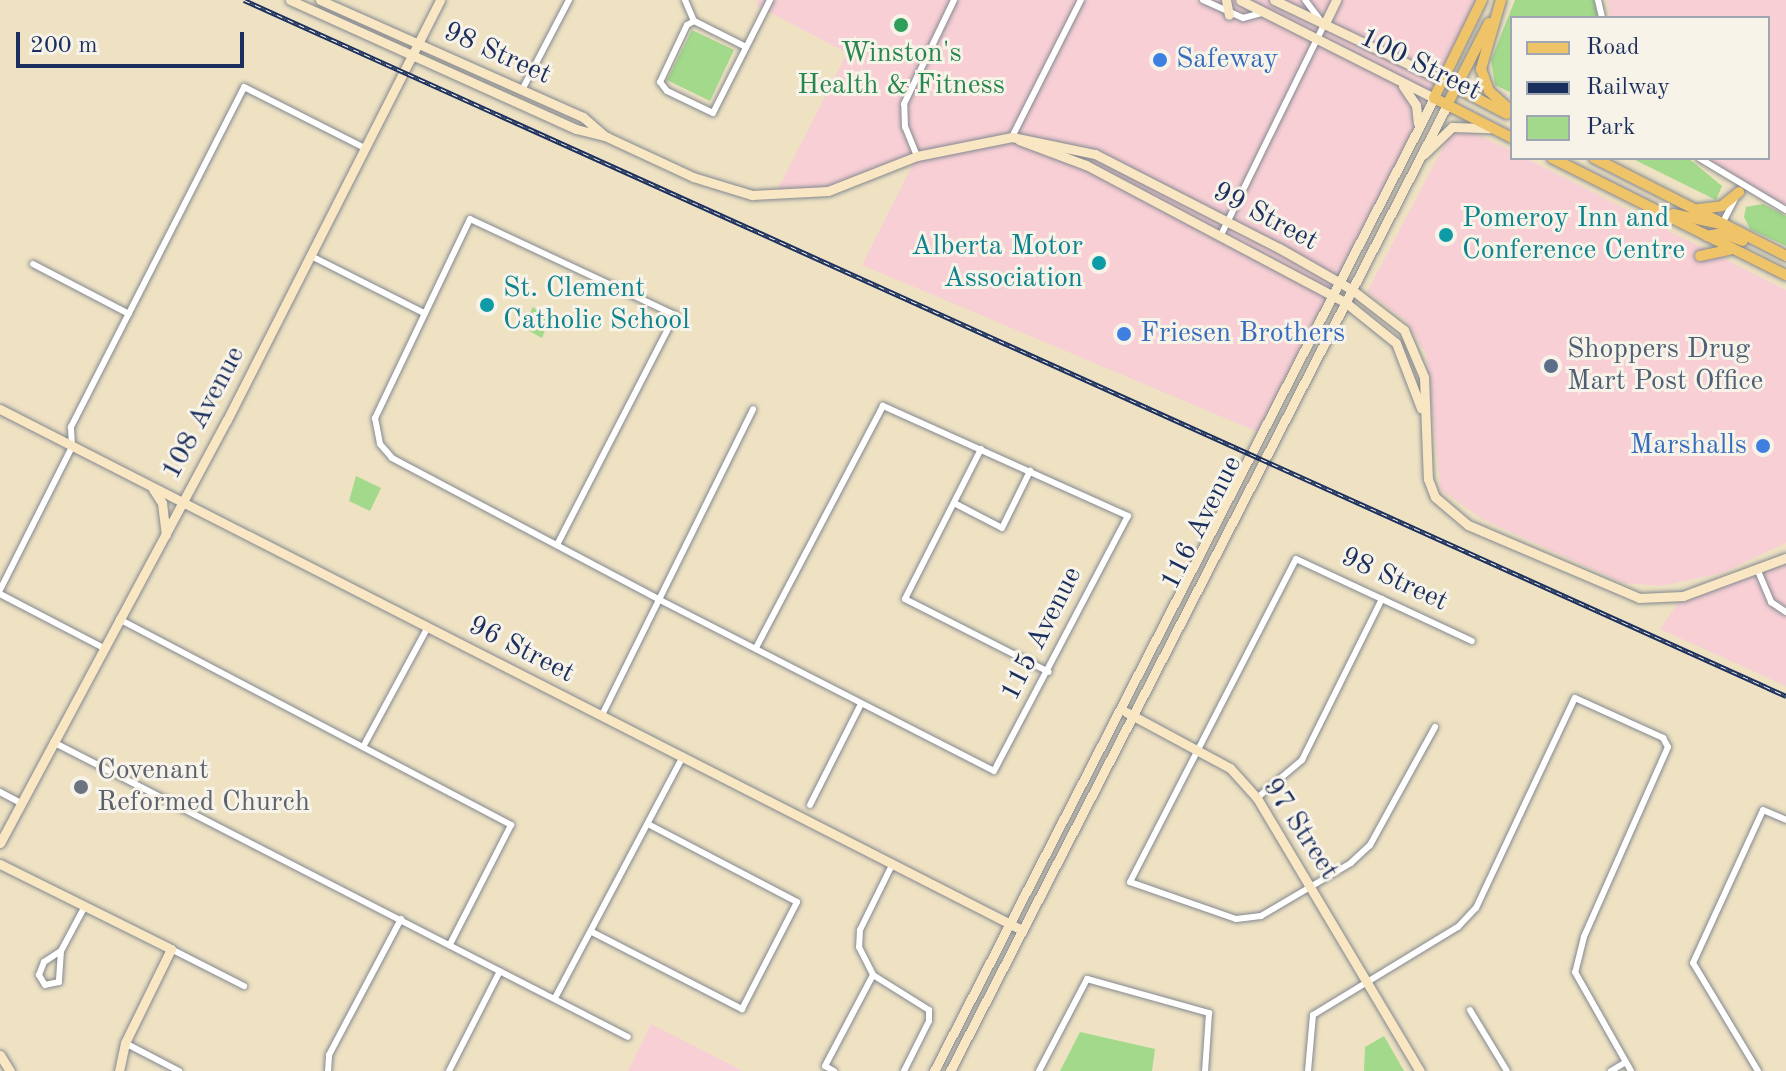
<!DOCTYPE html>
<html>
<head>
<meta charset="utf-8">
<style>
  body { margin:0 }
  #map { position:relative; width:1786px; height:1071px; overflow:hidden; background:#eee2c3; font-family:"Old Standard TT",serif }
  div>[style] { position:absolute }
  .built>* { inset:0; background:#f7cfd5 }
  .green>* { inset:0; background:#a2d98a }
  .roads { filter:drop-shadow(0 0 2px #848890) drop-shadow(0 0 2px #848890) }
  .street>* { height:6px; margin:-3px; padding:0 3px; transform-origin:3px; border-radius:3px; background:#fff }
  .secondary>* { height:9px; margin:-4.5px; padding:0 4.5px; transform-origin:4.5px; border-radius:4.5px; background:#f9e7c3 }
  .primary>* { height:10px; margin:-5px; padding:0 5px; transform-origin:5px; border-radius:5px; background:#efc469 }
  .rail>* { height:5px; margin-top:-2.5px; transform-origin:0; background:repeating-linear-gradient(90deg,#f7f3e8 0 6px,#1b2f5e 0 12px); box-sizing:border-box; border-block:2px solid #1b2f5e }
  .dots>* { width:22px; height:22px; translate:-50% -50%; box-sizing:border-box; border:4px solid #f7f3e8; border-radius:50% }
  span { translate:-50% -50%; white-space:nowrap; text-align:center; line-height:1.15; -webkit-text-stroke:6px #f7f3e8; paint-order:stroke }
  .street-label { font-size:28px; color:#1b2f5e }
  .leisure-label { font-size:28px; color:#27864d }
  .shop-label { font-size:28px; color:#366cbe }
  .left { translate:0 -50%; text-align:left }
  .right { translate:-100% -50%; text-align:right }
  .culture-label { font-size:28px; color:#0d838f }
  .service-label { font-size:28px; color:#4e5e75 }
  .worship-label { font-size:28px; color:#5b616d }
  .legend { position:absolute; left:1510px; top:16px; width:260px; height:144px; box-sizing:border-box; background:#f7f3e8; border:2px solid #9fa5b1; margin:0; padding:10px 14px; list-style:none; font-size:24px; color:#1b2f5e }
  .legend li { display:flex; align-items:center; gap:16px; height:40px }
  .legend b { width:40px; border:2px solid #9fa5b1 }
  .scale { position:absolute; left:16px; top:32px; width:228px; height:36px; box-sizing:border-box; border:4px solid #1b2f5e; border-top:0; padding-left:10px; font-size:24px; line-height:28px; white-space:nowrap; color:#1b2f5e; -webkit-text-stroke:6px #f7f3e8; paint-order:stroke }
</style>
</head>
<body>
<div id="map">
  <div class="built">
    <div style="clip-path:polygon(758px 0,1482px 0,1258px 432px,862px 265px,916px 158px,865px 180px,774px 197px,847px 53px,756px 5px)"></div>
    <div style="clip-path:polygon(1607px 0,1786px 0,1786px 210px,1699px 158px,1768px 158px,1768px 18px,1611px 18px)"></div>
    <div style="clip-path:polygon(1470px 131px,1512px 151px,1512px 158px,1525px 158px,1786px 290px,1786px 543px,1722px 573px,1662px 586px,1623px 583px,1484px 520px,1441px 490px,1426px 353px,1404px 319px,1367px 292px,1450px 134px)"></div>
    <div style="clip-path:polygon(1786px 558px,1786px 686px,1660px 629px,1683px 596px)"></div>
    <div style="clip-path:polygon(651px 1024px,743px 1071px,628px 1071px)"></div>
  </div>
  <div class="green">
    <div style="clip-path:polygon(1515px 0,1594px 0,1598px 18px,1512px 18px,1512px 93px,1495px 85px,1491px 60px)"></div>
    <div style="clip-path:polygon(692px 30px,734px 50px,710px 101px,667px 80px)"></div>
    <div style="clip-path:polygon(1631px 158px,1688px 158px,1722px 186px,1716px 200px)"></div>
    <div style="clip-path:polygon(1763px 204px,1786px 216px,1786px 246px,1750px 229px,1744px 217px,1746px 207px)"></div>
    <div style="clip-path:polygon(533px 307px,549px 320px,542px 338px,522px 327px)"></div>
    <div style="clip-path:polygon(356px 476px,381px 488px,370px 511px,349px 501px)"></div>
    <div style="clip-path:polygon(1080px 1032px,1155px 1049px,1152px 1071px,1060px 1071px)"></div>
    <div style="clip-path:polygon(1384px 1036px,1404px 1071px,1364px 1071px,1365px 1047px)"></div>
  </div>
  <div class="roads">
    <div class="street">
      <div style="left:685px;top:0;width:23px;rotate:67deg"></div>
      <div style="left:1203px;top:0;width:44px;rotate:24.2deg"></div>
      <div style="left:1243px;top:18px;width:23px;rotate:-15deg"></div>
      <div style="left:1598px;top:0;width:18px;rotate:77deg"></div>
      <div style="left:746px;top:47px;width:58px;rotate:-153.4deg"></div>
      <div style="left:694px;top:21px;width:8px;rotate:150deg"></div>
      <div style="left:687px;top:25px;width:63px;rotate:115.3deg"></div>
      <div style="left:660px;top:82px;width:11px;rotate:52deg"></div>
      <div style="left:667px;top:91px;width:51px;rotate:25.6deg"></div>
      <div style="left:713px;top:113px;width:127px;rotate:-63.2deg"></div>
      <div style="left:522px;top:90px;width:102px;rotate:-62.4deg"></div>
      <div style="left:1012px;top:137px;width:153px;rotate:-63.3deg"></div>
      <div style="left:917px;top:156px;width:31px;rotate:-112deg"></div>
      <div style="left:905px;top:127px;width:23px;rotate:-92deg"></div>
      <div style="left:904px;top:104px;width:115px;rotate:-64.3deg"></div>
      <div style="left:1699px;top:158px;width:101px;rotate:30.9deg"></div>
      <div style="left:1722px;top:224px;width:30px;rotate:-63deg"></div>
      <div style="left:1221px;top:235px;width:234px;rotate:-63.9deg"></div>
      <div style="left:1324px;top:25px;width:31px;rotate:-127deg"></div>
      <div style="left:311px;top:256px;width:124px;rotate:26.8deg"></div>
      <div style="left:33px;top:264px;width:108px;rotate:27.5deg"></div>
      <div style="left:981px;top:449px;width:168px;rotate:116.9deg"></div>
      <div style="left:905px;top:599px;width:161px;rotate:26.9deg"></div>
      <div style="left:954px;top:503px;width:54px;rotate:27.5deg"></div>
      <div style="left:1002px;top:528px;width:64px;rotate:-63.8deg"></div>
      <div style="left:557px;top:545px;width:259px;rotate:-62.8deg"></div>
      <div style="left:675px;top:315px;width:226px;rotate:-154.9deg"></div>
      <div style="left:470px;top:219px;width:221px;rotate:115.5deg"></div>
      <div style="left:375px;top:418px;width:26px;rotate:79deg"></div>
      <div style="left:380px;top:444px;width:18px;rotate:49deg"></div>
      <div style="left:392px;top:458px;width:301px;rotate:27.9deg"></div>
      <div style="left:658px;top:599px;width:377px;rotate:27.1deg"></div>
      <div style="left:994px;top:771px;width:288px;rotate:-62.3deg"></div>
      <div style="left:1128px;top:516px;width:269px;rotate:-155.8deg"></div>
      <div style="left:883px;top:406px;width:273px;rotate:117.7deg"></div>
      <div style="left:1758px;top:571px;width:34px;rotate:67deg"></div>
      <div style="left:1771px;top:602px;width:18px;rotate:34deg"></div>
      <div style="left:0;top:590px;width:160px;rotate:-63.3deg"></div>
      <div style="left:72px;top:447px;width:20px;rotate:-93deg"></div>
      <div style="left:71px;top:427px;width:381px;rotate:-63deg"></div>
      <div style="left:244px;top:87px;width:136px;rotate:26.8deg"></div>
      <div style="left:0;top:594px;width:115px;rotate:27.5deg"></div>
      <div style="left:119px;top:619px;width:443px;rotate:27.7deg"></div>
      <div style="left:511px;top:825px;width:134px;rotate:117.1deg"></div>
      <div style="left:602px;top:715px;width:341px;rotate:-63.7deg"></div>
      <div style="left:1435px;top:727px;width:135px;rotate:118.8deg"></div>
      <div style="left:1370px;top:845px;width:26px;rotate:137deg"></div>
      <div style="left:1351px;top:863px;width:104px;rotate:149.5deg"></div>
      <div style="left:1261px;top:916px;width:25px;rotate:173deg"></div>
      <div style="left:1236px;top:919px;width:112px;rotate:-160.8deg"></div>
      <div style="left:1130px;top:882px;width:363px;rotate:-62.8deg"></div>
      <div style="left:1296px;top:559px;width:194px;rotate:25deg"></div>
      <div style="left:53px;top:742px;width:646px;rotate:27.16deg"></div>
      <div style="left:363px;top:747px;width:136px;rotate:-61.6deg"></div>
      <div style="left:0;top:792px;width:24px;rotate:28deg"></div>
      <div style="left:1257px;top:798px;width:59px;rotate:-40.2deg"></div>
      <div style="left:1302px;top:760px;width:180px;rotate:-63.6deg"></div>
      <div style="left:810px;top:805px;width:113px;rotate:-63.2deg"></div>
      <div style="left:893px;top:863px;width:75px;rotate:116.2deg"></div>
      <div style="left:860px;top:930px;width:17px;rotate:93deg"></div>
      <div style="left:859px;top:947px;width:31px;rotate:63deg"></div>
      <div style="left:873px;top:975px;width:66px;rotate:32deg"></div>
      <div style="left:929px;top:1010px;width:11px;rotate:90deg"></div>
      <div style="left:929px;top:1021px;width:56px;rotate:116.6deg"></div>
      <div style="left:592px;top:932px;width:169px;rotate:27.2deg"></div>
      <div style="left:742px;top:1009px;width:120px;rotate:-62.8deg"></div>
      <div style="left:797px;top:902px;width:168px;rotate:-152.4deg"></div>
      <div style="left:171px;top:949px;width:82px;rotate:26.9deg"></div>
      <div style="left:61px;top:951px;width:31px;rotate:94deg"></div>
      <div style="left:59px;top:982px;width:14px;rotate:168deg"></div>
      <div style="left:45px;top:985px;width:12px;rotate:-121deg"></div>
      <div style="left:39px;top:975px;width:14px;rotate:-69deg"></div>
      <div style="left:44px;top:962px;width:20px;rotate:-33deg"></div>
      <div style="left:61px;top:951px;width:51px;rotate:-61.9deg"></div>
      <div style="left:555px;top:998px;width:274px;rotate:-62.1deg"></div>
      <div style="left:1470px;top:1010px;width:71px;rotate:58.8deg"></div>
      <div style="left:125px;top:1043px;width:61px;rotate:27.4deg"></div>
      <div style="left:328px;top:1071px;width:16px;rotate:-86deg"></div>
      <div style="left:329px;top:1055px;width:154px;rotate:-62.1deg"></div>
      <div style="left:449px;top:1071px;width:112px;rotate:-63deg"></div>
      <div style="left:834px;top:1071px;width:10px;rotate:-151deg"></div>
      <div style="left:825px;top:1066px;width:103px;rotate:-62.2deg"></div>
      <div style="left:1039px;top:1071px;width:104px;rotate:-62.4deg"></div>
      <div style="left:1087px;top:979px;width:127px;rotate:15.6deg"></div>
      <div style="left:1209px;top:1013px;width:58px;rotate:93.9deg"></div>
      <div style="left:1308px;top:1071px;width:56px;rotate:-84.9deg"></div>
      <div style="left:1313px;top:1015px;width:170px;rotate:-31.3deg"></div>
      <div style="left:1458px;top:927px;width:26px;rotate:-47deg"></div>
      <div style="left:1476px;top:908px;width:232px;rotate:-64.8deg"></div>
      <div style="left:1575px;top:698px;width:97px;rotate:24.4deg"></div>
      <div style="left:1663px;top:738px;width:10px;rotate:61deg"></div>
      <div style="left:1668px;top:747px;width:208px;rotate:113.9deg"></div>
      <div style="left:1584px;top:937px;width:36px;rotate:104deg"></div>
      <div style="left:1575px;top:972px;width:114px;rotate:60.5deg"></div>
      <div style="left:1611px;top:1071px;width:17px;rotate:-31deg"></div>
      <div style="left:1758px;top:1071px;width:126px;rotate:-121deg"></div>
      <div style="left:1693px;top:963px;width:168px;rotate:-65.4deg"></div>
      <div style="left:1763px;top:810px;width:25px;rotate:23deg"></div>
    </div>
    <div class="secondary">
      <div style="left:290px;top:0;width:314px;rotate:24.3deg"></div>
      <div style="left:576px;top:129px;width:32px;rotate:14deg"></div>
      <div style="left:607px;top:137px;width:95px;rotate:24.9deg"></div>
      <div style="left:693px;top:177px;width:62px;rotate:17deg"></div>
      <div style="left:752px;top:195px;width:76px;rotate:-3deg"></div>
      <div style="left:828px;top:191px;width:96px;rotate:-21.5deg"></div>
      <div style="left:917px;top:156px;width:97px;rotate:-11.3deg"></div>
      <div style="left:1012px;top:137px;width:85px;rotate:11.6deg"></div>
      <div style="left:1095px;top:154px;width:207px;rotate:27.1deg"></div>
      <div style="left:1279px;top:248px;width:83px;rotate:29.7deg"></div>
      <div style="left:1351px;top:289px;width:67px;rotate:37.7deg"></div>
      <div style="left:1404px;top:330px;width:51px;rotate:66.9deg"></div>
      <div style="left:1424px;top:377px;width:102px;rotate:87.8deg"></div>
      <div style="left:1428px;top:479px;width:19px;rotate:69deg"></div>
      <div style="left:1435px;top:497px;width:43px;rotate:40.3deg"></div>
      <div style="left:1468px;top:525px;width:186px;rotate:23.1deg"></div>
      <div style="left:1639px;top:598px;width:44px;rotate:-2.6deg"></div>
      <div style="left:1683px;top:596px;width:110px;rotate:-20.3deg"></div>
      <div style="left:320px;top:0;width:288px;rotate:24deg"></div>
      <div style="left:583px;top:117px;width:28px;rotate:41deg"></div>
      <div style="left:1226px;top:0;width:15px;rotate:79deg"></div>
      <div style="left:1274px;top:0;width:186px;rotate:25.5deg"></div>
      <div style="left:1324px;top:25px;width:28px;rotate:-64deg"></div>
      <div style="left:1403px;top:86px;width:23px;rotate:56deg"></div>
      <div style="left:1416px;top:105px;width:18px;rotate:84deg"></div>
      <div style="left:1019px;top:140px;width:72px;rotate:20.5deg"></div>
      <div style="left:1086px;top:165px;width:293px;rotate:27.9deg"></div>
      <div style="left:1345px;top:302px;width:65px;rotate:38.8deg"></div>
      <div style="left:1396px;top:343px;width:70px;rotate:69deg"></div>
      <div style="left:1424px;top:154px;width:39px;rotate:-44deg"></div>
      <div style="left:1452px;top:127px;width:38px;rotate:2deg"></div>
      <div style="left:0;top:409px;width:1147px;rotate:27.01deg"></div>
      <div style="left:153px;top:489px;width:17px;rotate:57deg"></div>
      <div style="left:162px;top:503px;width:32px;rotate:83deg"></div>
      <div style="left:1126px;top:712px;width:118px;rotate:28.3deg"></div>
      <div style="left:1230px;top:768px;width:40px;rotate:48deg"></div>
      <div style="left:1257px;top:798px;width:318px;rotate:59.2deg"></div>
      <div style="left:0;top:843px;width:480px;rotate:-61.8deg"></div>
      <div style="left:227px;top:420px;width:471px;rotate:-63.1deg"></div>
      <div style="left:0;top:864px;width:191px;rotate:26.4deg"></div>
      <div style="left:171px;top:949px;width:105px;rotate:116.1deg"></div>
      <div style="left:125px;top:1043px;width:29px;rotate:102deg"></div>
      <div style="left:0;top:1055px;width:19px;rotate:58deg"></div>
      <div style="left:934px;top:1071px;width:1094px;rotate:-62.8deg"></div>
      <div style="left:1434px;top:98px;width:217px;rotate:-153.2deg"></div>
      <div style="left:950px;top:1071px;width:1086px;rotate:-62.77deg"></div>
    </div>
    <div class="primary">
      <div style="left:1482px;top:0;width:109px;rotate:116.1deg"></div>
      <div style="left:1434px;top:98px;width:88px;rotate:27.1deg"></div>
      <div style="left:1501px;top:0;width:72px;rotate:106.2deg"></div>
      <div style="left:1481px;top:69px;width:23px;rotate:70deg"></div>
      <div style="left:1489px;top:91px;width:31px;rotate:42deg"></div>
      <div style="left:1450px;top:84px;width:64px;rotate:27.8deg"></div>
      <div style="left:1447px;top:105px;width:92px;rotate:-62.9deg"></div>
      <div style="left:1552px;top:158px;width:262px;rotate:26.6deg"></div>
      <div style="left:1594px;top:158px;width:216px;rotate:27deg"></div>
      <div style="left:1699px;top:209px;width:23px;rotate:-7deg"></div>
      <div style="left:1722px;top:206px;width:22px;rotate:-39deg"></div>
      <div style="left:1673px;top:214px;width:48px;rotate:12deg"></div>
      <div style="left:1707px;top:236px;width:15px;rotate:-11deg"></div>
      <div style="left:1722px;top:233px;width:22px;rotate:21deg"></div>
      <div style="left:1700px;top:256px;width:30px;rotate:-12deg"></div>
    </div>
  </div>
  <div class="rail">
    <div style="left:244px;top:0;width:1692px;rotate:24.29deg"></div>
  </div>
  <div class="dots">
    <div style="left:901px;top:25px;background:#2e9e5b"></div>
    <div style="left:1160px;top:60px;background:#3f7fe0"></div>
    <div style="left:1446px;top:235px;background:#0f9aa8"></div>
    <div style="left:1099px;top:263px;background:#0f9aa8"></div>
    <div style="left:487px;top:305px;background:#0f9aa8"></div>
    <div style="left:1124px;top:334px;background:#3f7fe0"></div>
    <div style="left:1551px;top:366px;background:#5c6f8a"></div>
    <div style="left:1763px;top:446px;background:#3f7fe0"></div>
    <div style="left:81px;top:787px;background:#6b7280"></div>
  </div>
  <div class="street-label">
    <span style="left:497px;top:54px;rotate:24deg">98 Street</span>
    <span style="left:1420px;top:65px;rotate:26deg">100 Street</span>
    <span style="left:1265px;top:217px;rotate:28deg">99 Street</span>
    <span style="left:204px;top:413px;rotate:-62deg">108 Avenue</span>
    <span style="left:1202px;top:523px;rotate:-63deg">116 Avenue</span>
    <span style="left:1394px;top:580px;rotate:25deg">98 Street</span>
    <span style="left:1042px;top:634px;rotate:-63deg">115 Avenue</span>
    <span style="left:521px;top:650px;rotate:27deg">96 Street</span>
    <span style="left:1300px;top:829px;rotate:57deg">97 Street</span>
  </div>
  <div class="leisure-label">
    <span style="left:901px;top:70px">Winston's<br>Health &amp; Fitness</span>
  </div>
  <div class="shop-label">
    <span class="left" style="left:1176px;top:60px">Safeway</span>
    <span class="left" style="left:1140px;top:334px">Friesen Brothers</span>
    <span class="right" style="left:1747px;top:446px">Marshalls</span>
  </div>
  <div class="culture-label">
    <span class="left" style="left:1462px;top:235px">Pomeroy Inn and<br>Conference Centre</span>
    <span class="right" style="left:1083px;top:263px">Alberta Motor<br>Association</span>
    <span class="left" style="left:503px;top:305px">St. Clement<br>Catholic School</span>
  </div>
  <div class="service-label">
    <span class="left" style="left:1567px;top:366px">Shoppers Drug<br>Mart Post Office</span>
  </div>
  <div class="worship-label">
    <span class="left" style="left:97px;top:787px">Covenant<br>Reformed Church</span>
  </div>
  <ul class="legend">
  <li><b style="height:10px;background:#efc469"></b>Road</li>
  <li><b style="height:10px;background:#1b2f5e"></b>Railway</li>
  <li><b style="height:22px;background:#a2d98a"></b>Park</li>
  </ul>
  <div class="scale">200 m</div>
</div>
</body>
</html>
